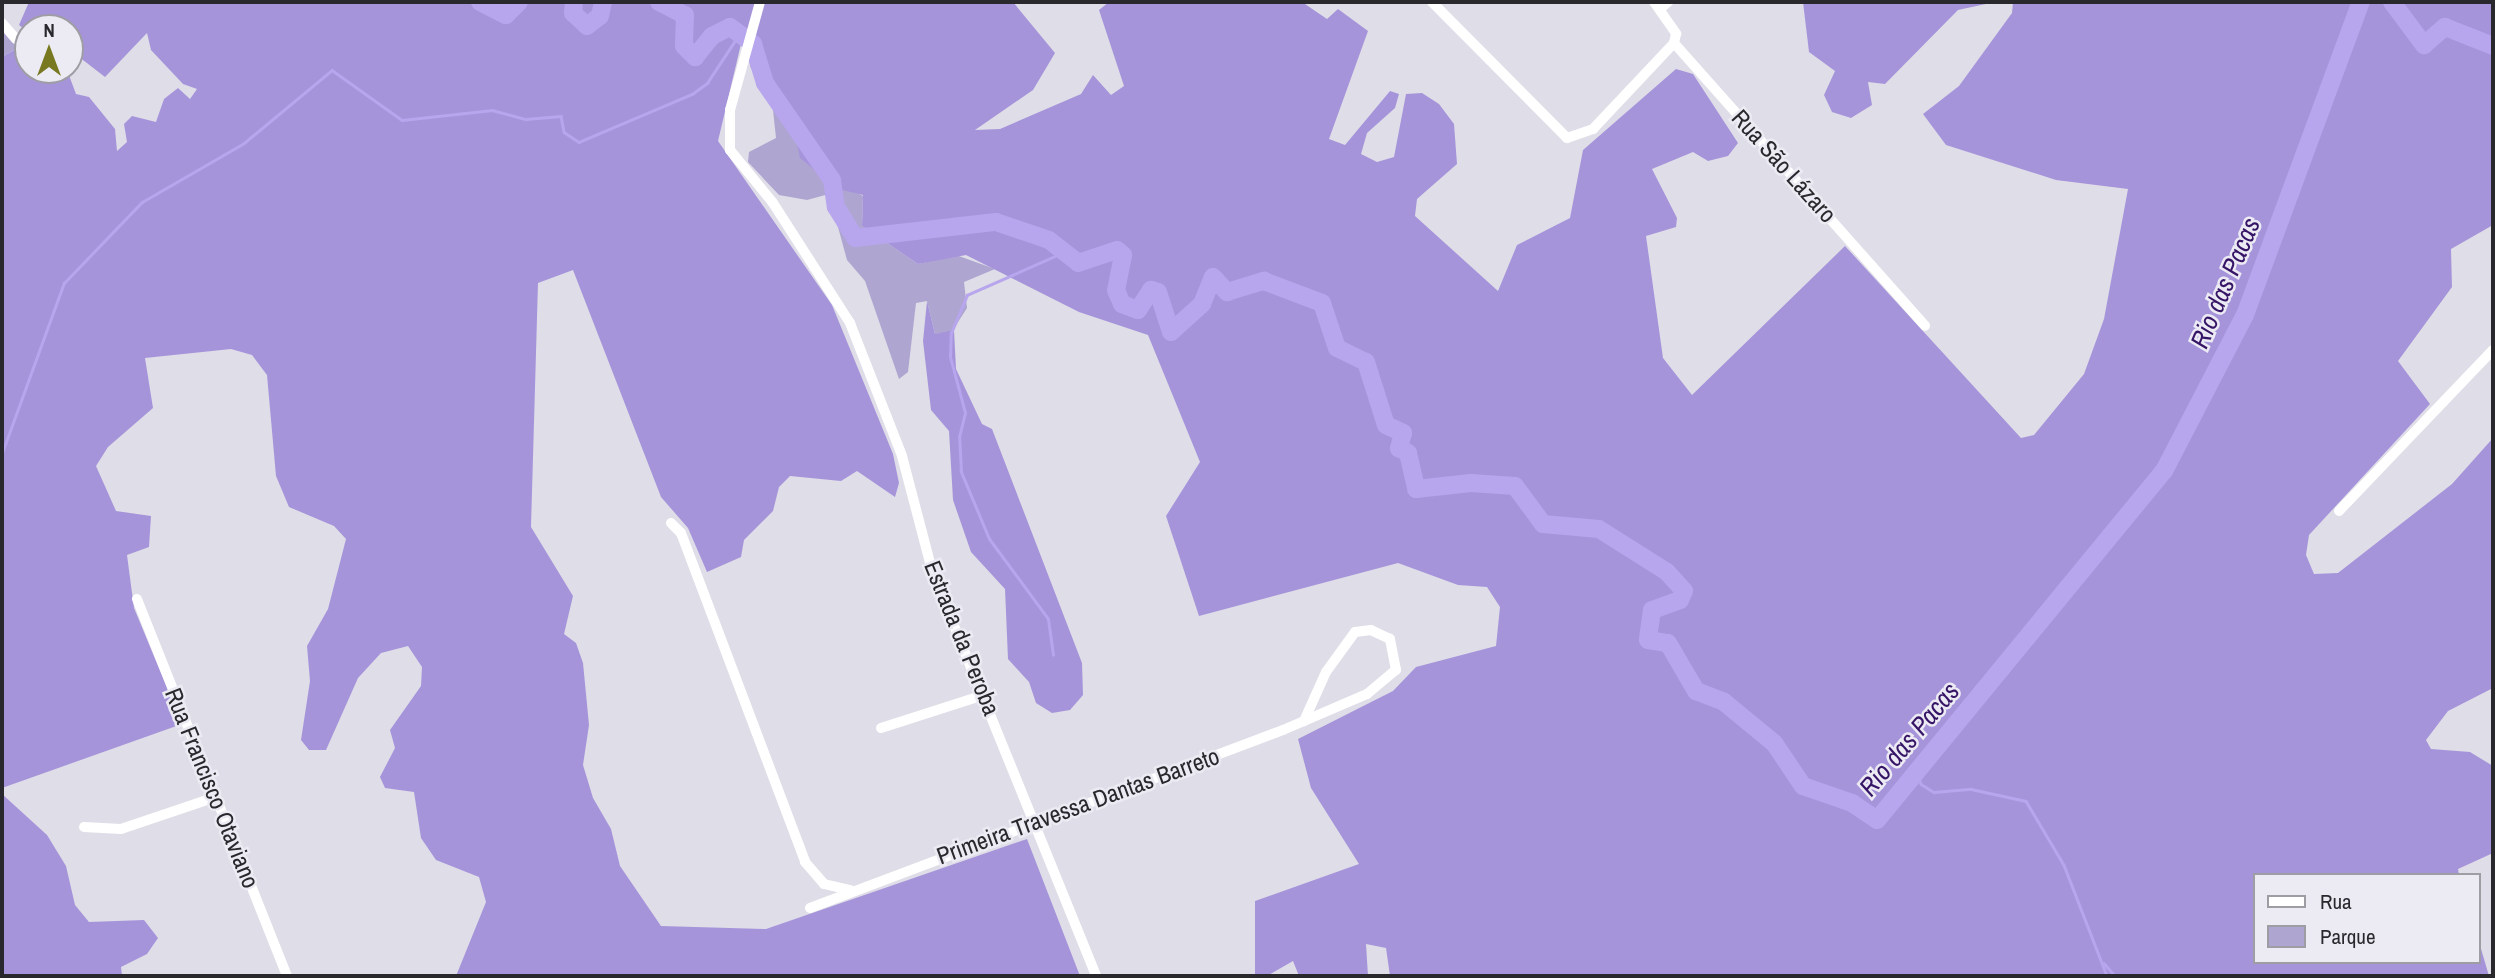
<!DOCTYPE html>
<html>
<head>
<meta charset="utf-8">
<style>
  body { margin:0 }
  #map { position:relative; width:2495px; height:978px; overflow:hidden; background:#dfdde7; font-family:"Archivo Narrow",sans-serif }
  div>[style] { position:absolute }
  .green>* { inset:0; background:#afa5d1 }
  .forest>* { inset:0; background:#a694db }
  .stream>* { height:2.5px; margin:-1.25px; padding:0 1.25px; transform-origin:1.25px; border-radius:1.25px; background:#b7a5ed }
  .river>* { height:18px; margin:-9px; padding:0 9px; transform-origin:9px; border-radius:9px; background:#b7a5ed }
  .minor>* { height:10px; margin:-5px; padding:0 5px; transform-origin:5px; border-radius:5px; background:#fff }
  span { translate:-50% -50%; white-space:nowrap; text-align:center; line-height:1.15; -webkit-text-stroke:5px #ecebf4; paint-order:stroke }
  .street-label { font-size:24px; color:#29282c }
  .water-label { font-size:26px; color:#361567; font-style:italic }
  .frame { position:absolute; inset:0; border:4px solid #29282c; pointer-events:none }
  .legend { position:absolute; left:2253px; top:873px; width:228px; height:91px; box-sizing:border-box; background:#ecebf4; border:2px solid #9e9da4; margin:0; padding:9px 12px; list-style:none; font-size:21px; color:#29282c }
  .legend li { display:flex; align-items:center; gap:14px; height:35px }
  .legend b { width:35px; border:2px solid #9e9da4 }
  .north { position:absolute; left:14px; top:14px; width:70px; height:70px; box-sizing:border-box; background:#ecebf4; border:2px solid #9e9da4; border-radius:50%; rotate:0deg; font-size:19px; font-weight:700; line-height:28px; text-align:center; color:#29282c }
  .north::after { content:''; display:block; margin:auto; width:24px; height:32px; background:#777820; clip-path:polygon(50% 0,100% 100%,50% 72%,0 100%) }
</style>
</head>
<body>
<div id="map">
  <div class="green">
    <div style="clip-path:polygon(2px 27px,19px 47px,2px 57px)"></div>
    <div style="clip-path:polygon(756px 41px,791px 114px,793px 134px,816px 170px,863px 196px,862px 226px,918px 264px,956px 255px,995px 269px,964px 282px,967px 308px,951px 333px,935px 334px,927px 301px,916px 303px,908px 372px,899px 379px,865px 281px,847px 260px,829px 194px,807px 200px,779px 195px,748px 162px,749px 152px,776px 138px,773px 110px,750px 66px)"></div>
  </div>
  <div class="forest">
    <div style="clip-path:polygon(29px 2px,1013px 2px,1055px 53px,1033px 90px,975px 130px,1000px 129px,1081px 94px,1093px 75px,1111px 95px,1124px 86px,1099px 10px,1109px 2px,1302px 2px,1327px 19px,1338px 9px,1368px 31px,1329px 139px,1345px 145px,1390px 91px,1399px 94px,1395px 108px,1367px 133px,1361px 154px,1377px 162px,1394px 157px,1406px 94px,1422px 93px,1439px 104px,1454px 124px,1457px 164px,1417px 199px,1415px 216px,1498px 291px,1517px 245px,1570px 218px,1583px 150px,1676px 69px,1693px 74px,1738px 143px,1728px 156px,1708px 161px,1693px 152px,1652px 169px,1677px 218px,1676px 227px,1646px 236px,1663px 358px,1692px 395px,1845px 246px,2021px 438px,2034px 435px,2084px 374px,2104px 319px,2128px 189px,2056px 180px,1946px 145px,1923px 114px,1959px 86px,2012px 13px,2013px 2px,2493px 2px,2493px 225px,2451px 249px,2452px 287px,2398px 361px,2430px 404px,2309px 535px,2306px 555px,2314px 574px,2338px 573px,2452px 484px,2493px 438px,2493px 688px,2448px 711px,2426px 740px,2431px 749px,2470px 752px,2493px 766px,2493px 853px,2458px 869px,2459px 875px,2255px 875px,2255px 962px,2479px 962px,2479px 942px,2489px 976px,1390px 976px,1386px 948px,1366px 944px,1368px 976px,1299px 976px,1293px 961px,1267px 976px,1255px 975px,1255px 901px,1359px 864px,1311px 788px,1298px 739px,1393px 691px,1416px 667px,1496px 646px,1500px 607px,1487px 587px,1458px 585px,1398px 563px,1199px 616px,1166px 516px,1200px 462px,1148px 335px,1079px 312px,966px 255px,918px 264px,862px 226px,863px 195px,838px 189px,800px 158px,791px 114px,745px 27px,718px 141px,832px 305px,893px 454px,899px 483px,895px 497px,857px 471px,841px 481px,790px 476px,779px 487px,773px 511px,744px 540px,741px 557px,707px 572px,688px 528px,661px 497px,573px 270px,538px 283px,531px 527px,573px 596px,564px 634px,576px 643px,583px 663px,589px 725px,583px 765px,593px 798px,611px 829px,620px 866px,661px 926px,766px 929px,1027px 839px,1080px 976px,456px 976px,486px 902px,479px 877px,436px 860px,421px 838px,414px 792px,385px 788px,380px 777px,395px 748px,390px 730px,421px 686px,422px 667px,408px 646px,381px 653px,358px 678px,326px 750px,309px 750px,301px 740px,310px 681px,307px 646px,328px 609px,346px 539px,334px 526px,289px 507px,276px 476px,267px 375px,252px 355px,231px 349px,145px 358px,153px 408px,108px 447px,96px 466px,116px 511px,151px 516px,149px 547px,127px 555px,134px 608px,182px 724px,2px 788px,2px 57px,28px 42px,28px 70px,67px 70px,76px 94px,89px 97px,115px 129px,117px 151px,127px 142px,124px 124px,132px 116px,156px 122px,164px 99px,178px 88px,190px 99px,197px 89px,183px 84px,151px 50px,147px 33px,105px 77px,70px 50px,70px 28px,28px 32px,19px 25px)"></div>
    <div style="clip-path:polygon(1803px 2px,1995px 2px,1958px 10px,1885px 84px,1868px 82px,1872px 105px,1851px 118px,1832px 112px,1824px 95px,1835px 71px,1809px 52px)"></div>
    <div style="clip-path:polygon(927px 301px,935px 334px,954px 330px,956px 369px,982px 424px,992px 429px,1082px 663px,1083px 695px,1070px 710px,1052px 713px,1036px 703px,1029px 682px,1008px 659px,1005px 589px,971px 552px,953px 500px,949px 431px,931px 410px,923px 341px)"></div>
    <div style="clip-path:polygon(2px 794px,47px 835px,66px 866px,75px 905px,89px 922px,144px 920px,158px 938px,147px 954px,121px 967px,122px 976px,2px 976px)"></div>
  </div>
  <div class="stream">
    <div style="left:2px;top:453px;width:181px;rotate:-70deg"></div>
    <div style="left:64px;top:283px;width:112px;rotate:-46.1deg"></div>
    <div style="left:142px;top:202px;width:118px;rotate:-30deg"></div>
    <div style="left:244px;top:143px;width:114px;rotate:-39.7deg"></div>
    <div style="left:332px;top:70px;width:86px;rotate:35.5deg"></div>
    <div style="left:402px;top:120px;width:91px;rotate:-6.3deg"></div>
    <div style="left:492px;top:110px;width:35px;rotate:15deg"></div>
    <div style="left:526px;top:119px;width:35px;rotate:-5deg"></div>
    <div style="left:561px;top:116px;width:16px;rotate:79deg"></div>
    <div style="left:564px;top:132px;width:18px;rotate:34deg"></div>
    <div style="left:579px;top:142px;width:123px;rotate:-23deg"></div>
    <div style="left:692px;top:94px;width:19px;rotate:-36deg"></div>
    <div style="left:707px;top:83px;width:60px;rotate:-56.6deg"></div>
    <div style="left:1053px;top:655px;width:36px;rotate:-98deg"></div>
    <div style="left:1048px;top:619px;width:99px;rotate:-126.4deg"></div>
    <div style="left:989px;top:539px;width:73px;rotate:-112.7deg"></div>
    <div style="left:961px;top:472px;width:35px;rotate:-93deg"></div>
    <div style="left:959px;top:437px;width:25px;rotate:-76deg"></div>
    <div style="left:965px;top:413px;width:58px;rotate:-105deg"></div>
    <div style="left:950px;top:357px;width:24px;rotate:-88deg"></div>
    <div style="left:951px;top:333px;width:41px;rotate:-67.2deg"></div>
    <div style="left:967px;top:295px;width:104px;rotate:-23.9deg"></div>
    <div style="left:1915px;top:768px;width:17px;rotate:69deg"></div>
    <div style="left:1921px;top:784px;width:15px;rotate:32deg"></div>
    <div style="left:1934px;top:792px;width:37px;rotate:-5deg"></div>
    <div style="left:1971px;top:789px;width:56px;rotate:12.3deg"></div>
    <div style="left:2026px;top:801px;width:74px;rotate:59.3deg"></div>
    <div style="left:2064px;top:865px;width:119px;rotate:68.8deg"></div>
    <div style="left:2104px;top:963px;width:17px;rotate:50deg"></div>
  </div>
  <div class="river">
    <div style="left:480px;top:2px;width:29px;rotate:27deg"></div>
    <div style="left:506px;top:15px;width:18px;rotate:-45deg"></div>
    <div style="left:574px;top:2px;width:11px;rotate:95deg"></div>
    <div style="left:573px;top:13px;width:19px;rotate:43deg"></div>
    <div style="left:587px;top:26px;width:16px;rotate:-38deg"></div>
    <div style="left:600px;top:16px;width:14px;rotate:-78deg"></div>
    <div style="left:659px;top:2px;width:29px;rotate:27deg"></div>
    <div style="left:685px;top:15px;width:31px;rotate:92deg"></div>
    <div style="left:684px;top:46px;width:16px;rotate:45deg"></div>
    <div style="left:695px;top:57px;width:27px;rotate:-51deg"></div>
    <div style="left:712px;top:36px;width:20px;rotate:-27deg"></div>
    <div style="left:730px;top:27px;width:29px;rotate:36deg"></div>
    <div style="left:753px;top:44px;width:41px;rotate:72.9deg"></div>
    <div style="left:765px;top:83px;width:118px;rotate:55.4deg"></div>
    <div style="left:832px;top:180px;width:27px;rotate:82deg"></div>
    <div style="left:836px;top:207px;width:36px;rotate:58deg"></div>
    <div style="left:855px;top:238px;width:142px;rotate:-6.5deg"></div>
    <div style="left:996px;top:222px;width:56px;rotate:18.8deg"></div>
    <div style="left:1049px;top:240px;width:37px;rotate:38deg"></div>
    <div style="left:1078px;top:263px;width:41px;rotate:-18.4deg"></div>
    <div style="left:1117px;top:250px;width:8px;rotate:40deg"></div>
    <div style="left:1123px;top:255px;width:36px;rotate:101deg"></div>
    <div style="left:1116px;top:290px;width:15px;rotate:67deg"></div>
    <div style="left:1122px;top:304px;width:17px;rotate:21deg"></div>
    <div style="left:1138px;top:310px;width:24px;rotate:-57deg"></div>
    <div style="left:1151px;top:290px;width:7px;rotate:16deg"></div>
    <div style="left:1158px;top:292px;width:42px;rotate:72deg"></div>
    <div style="left:1171px;top:332px;width:42px;rotate:-42.1deg"></div>
    <div style="left:1202px;top:304px;width:29px;rotate:-68deg"></div>
    <div style="left:1213px;top:277px;width:21px;rotate:47deg"></div>
    <div style="left:1227px;top:292px;width:39px;rotate:-17deg"></div>
    <div style="left:1264px;top:281px;width:62px;rotate:20.8deg"></div>
    <div style="left:1322px;top:303px;width:47px;rotate:71.6deg"></div>
    <div style="left:1337px;top:348px;width:32px;rotate:26deg"></div>
    <div style="left:1366px;top:362px;width:66px;rotate:72.4deg"></div>
    <div style="left:1386px;top:425px;width:19px;rotate:25deg"></div>
    <div style="left:1403px;top:433px;width:16px;rotate:105deg"></div>
    <div style="left:1399px;top:448px;width:10px;rotate:29deg"></div>
    <div style="left:1408px;top:453px;width:37px;rotate:77deg"></div>
    <div style="left:1416px;top:489px;width:55px;rotate:-6.2deg"></div>
    <div style="left:1471px;top:483px;width:44px;rotate:3.9deg"></div>
    <div style="left:1515px;top:486px;width:47px;rotate:53.6deg"></div>
    <div style="left:1543px;top:524px;width:56px;rotate:5.1deg"></div>
    <div style="left:1599px;top:529px;width:80px;rotate:32.3deg"></div>
    <div style="left:1667px;top:572px;width:25px;rotate:48deg"></div>
    <div style="left:1684px;top:591px;width:10px;rotate:114deg"></div>
    <div style="left:1680px;top:600px;width:30px;rotate:160deg"></div>
    <div style="left:1652px;top:610px;width:30px;rotate:98deg"></div>
    <div style="left:1648px;top:640px;width:20px;rotate:9deg"></div>
    <div style="left:1668px;top:643px;width:56px;rotate:59.7deg"></div>
    <div style="left:1696px;top:691px;width:30px;rotate:21deg"></div>
    <div style="left:1724px;top:702px;width:65px;rotate:39.4deg"></div>
    <div style="left:1774px;top:743px;width:52px;rotate:56deg"></div>
    <div style="left:1803px;top:786px;width:52px;rotate:19.1deg"></div>
    <div style="left:1852px;top:803px;width:30px;rotate:34deg"></div>
    <div style="left:1877px;top:820px;width:452px;rotate:-50.6deg"></div>
    <div style="left:2164px;top:471px;width:176px;rotate:-62.6deg"></div>
    <div style="left:2245px;top:315px;width:334px;rotate:-69.7deg"></div>
    <div style="left:2392px;top:2px;width:54px;rotate:53.3deg"></div>
    <div style="left:2424px;top:45px;width:28px;rotate:-41deg"></div>
    <div style="left:2445px;top:27px;width:52px;rotate:21.6deg"></div>
  </div>
  <div class="minor">
    <div style="left:760px;top:2px;width:112px;rotate:105.5deg"></div>
    <div style="left:730px;top:110px;width:40px;rotate:90deg"></div>
    <div style="left:730px;top:150px;width:68px;rotate:50.9deg"></div>
    <div style="left:773px;top:203px;width:143px;rotate:57.3deg"></div>
    <div style="left:850px;top:323px;width:143px;rotate:68.6deg"></div>
    <div style="left:902px;top:456px;width:122px;rotate:75.3deg"></div>
    <div style="left:933px;top:574px;width:434px;rotate:67.9deg"></div>
    <div style="left:1432px;top:2px;width:192px;rotate:45.2deg"></div>
    <div style="left:1567px;top:138px;width:28px;rotate:-19deg"></div>
    <div style="left:1593px;top:129px;width:118px;rotate:-46.7deg"></div>
    <div style="left:1654px;top:2px;width:39px;rotate:55deg"></div>
    <div style="left:1676px;top:34px;width:9px;rotate:103deg"></div>
    <div style="left:1674px;top:43px;width:378px;rotate:48.4deg"></div>
    <div style="left:1660px;top:9px;width:11px;rotate:-41deg"></div>
    <div style="left:2px;top:23px;width:21px;rotate:49deg"></div>
    <div style="left:2339px;top:511px;width:223px;rotate:-46.3deg"></div>
    <div style="left:671px;top:523px;width:14px;rotate:45deg"></div>
    <div style="left:681px;top:533px;width:352px;rotate:69.3deg"></div>
    <div style="left:805px;top:862px;width:29px;rotate:49deg"></div>
    <div style="left:824px;top:884px;width:27px;rotate:13deg"></div>
    <div style="left:137px;top:599px;width:406px;rotate:68.3deg"></div>
    <div style="left:881px;top:728px;width:108px;rotate:-17.8deg"></div>
    <div style="left:84px;top:827px;width:37px;rotate:3deg"></div>
    <div style="left:121px;top:829px;width:100px;rotate:-18.6deg"></div>
    <div style="left:810px;top:908px;width:505px;rotate:-20.62deg"></div>
    <div style="left:1283px;top:730px;width:91px;rotate:-23.2deg"></div>
    <div style="left:1367px;top:694px;width:38px;rotate:-40deg"></div>
    <div style="left:1396px;top:670px;width:32px;rotate:-101deg"></div>
    <div style="left:1390px;top:639px;width:21px;rotate:-155deg"></div>
    <div style="left:1371px;top:630px;width:16px;rotate:173deg"></div>
    <div style="left:1355px;top:632px;width:49px;rotate:125.9deg"></div>
    <div style="left:1326px;top:672px;width:54px;rotate:114.2deg"></div>
  </div>
  <div class="street-label">
    <span style="left:1784px;top:166px;rotate:48deg">Rua São Lázaro</span>
    <span style="left:962px;top:638px;rotate:68deg">Estrada da Peroba</span>
    <span style="left:212px;top:788px;rotate:68deg">Rua Francisco Otaviano</span>
    <span style="left:1078px;top:806px;rotate:-20deg">Primeira Travessa Dantas Barreto</span>
  </div>
  <div class="water-label">
    <span style="left:2225px;top:283px;rotate:-67deg">Rio das Pacas</span>
    <span style="left:1909px;top:739px;rotate:-50deg">Rio das Pacas</span>
  </div>
  <div class="frame"></div>
  <ul class="legend">
  <li><b style="height:9px;background:#fff"></b>Rua</li>
  <li><b style="height:19px;background:#afa5d1"></b>Parque</li>
  </ul>
  <div class="north">N</div>
</div>
</body>
</html>
